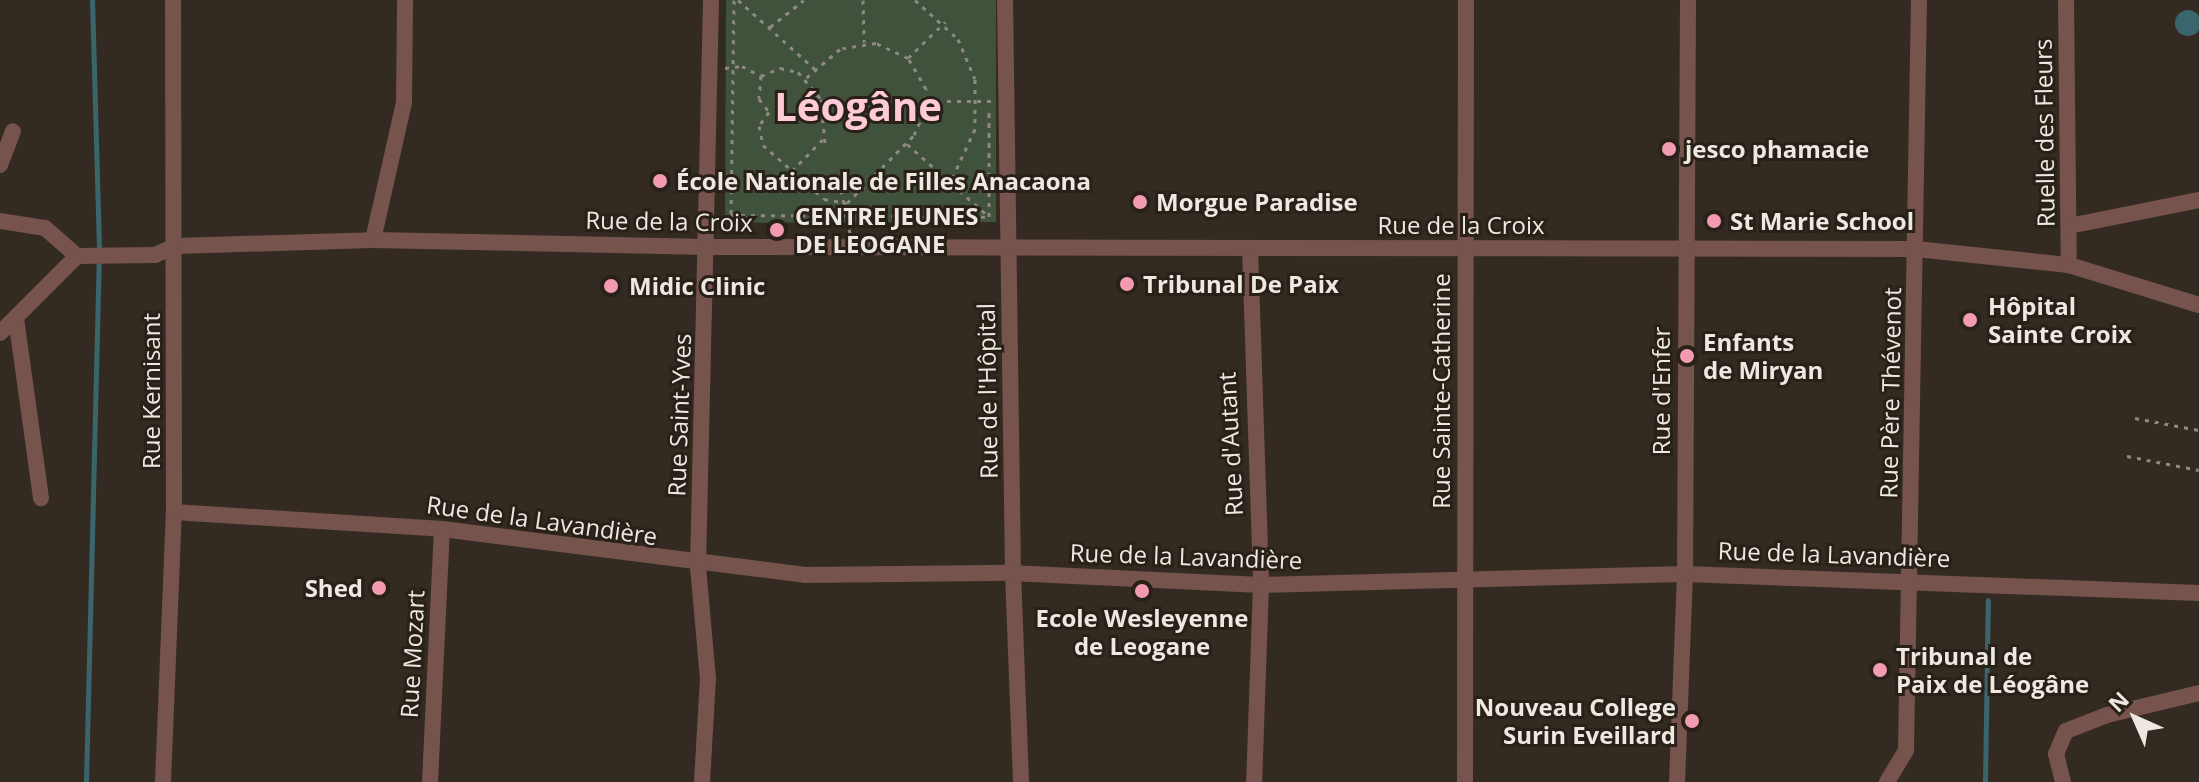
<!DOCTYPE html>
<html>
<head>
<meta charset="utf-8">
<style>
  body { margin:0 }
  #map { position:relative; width:2199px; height:782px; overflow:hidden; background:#332b21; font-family:"Open Sans",sans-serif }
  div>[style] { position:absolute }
  .green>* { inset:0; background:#40513c }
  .water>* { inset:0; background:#3b656c }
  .round { border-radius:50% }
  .stream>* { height:5px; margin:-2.5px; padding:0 2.5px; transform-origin:2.5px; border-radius:2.5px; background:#3b656c }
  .path>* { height:3px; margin-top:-1.5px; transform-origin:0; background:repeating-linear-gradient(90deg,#8f8880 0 4px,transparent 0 10px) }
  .minor>* { height:16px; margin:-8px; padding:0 8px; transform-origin:8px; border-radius:8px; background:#77534e }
  .dots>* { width:22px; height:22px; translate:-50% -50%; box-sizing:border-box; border:4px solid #292118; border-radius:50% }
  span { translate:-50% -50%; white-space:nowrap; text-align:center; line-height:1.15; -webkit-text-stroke:6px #292118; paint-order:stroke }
  .street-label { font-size:24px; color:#ede8e1 }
  .poi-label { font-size:24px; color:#ede8e1; font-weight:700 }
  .left { translate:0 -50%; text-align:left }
  .right { translate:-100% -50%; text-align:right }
  .town-label { font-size:40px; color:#fdcad5; font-weight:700 }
  .north { position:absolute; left:2095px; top:678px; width:80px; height:80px; -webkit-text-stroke:6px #292118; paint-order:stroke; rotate:315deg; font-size:22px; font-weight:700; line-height:32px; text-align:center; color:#ede8e1 }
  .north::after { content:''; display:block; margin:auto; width:28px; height:36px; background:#ede8e1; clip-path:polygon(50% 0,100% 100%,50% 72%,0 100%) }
</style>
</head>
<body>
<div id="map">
  <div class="green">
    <div style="clip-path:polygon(726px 0,996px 0,996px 222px,725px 223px)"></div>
  </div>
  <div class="water">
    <div class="round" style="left:2175px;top:10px;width:26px;height:26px"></div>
  </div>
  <div class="stream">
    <div style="left:86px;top:782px;width:533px;rotate:-88.6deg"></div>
    <div style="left:99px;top:249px;width:249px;rotate:-91.6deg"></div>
    <div style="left:1985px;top:782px;width:182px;rotate:-89.1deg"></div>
  </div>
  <div class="path">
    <div style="left:734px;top:0;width:215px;rotate:90.8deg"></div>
    <div style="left:731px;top:215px;width:258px;rotate:0.4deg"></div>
    <div style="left:989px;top:217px;width:105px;rotate:-90deg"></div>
    <div style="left:738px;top:0;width:103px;rotate:41.9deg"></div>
    <div style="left:863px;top:0;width:42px;rotate:88.6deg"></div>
    <div style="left:915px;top:0;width:58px;rotate:42.2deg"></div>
    <div style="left:958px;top:39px;width:43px;rotate:67deg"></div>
    <div style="left:975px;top:79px;width:50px;rotate:90deg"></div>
    <div style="left:975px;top:129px;width:60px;rotate:114.8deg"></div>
    <div style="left:770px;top:27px;width:43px;rotate:-38.5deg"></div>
    <div style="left:908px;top:58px;width:52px;rotate:-44.2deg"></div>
    <div style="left:725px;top:68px;width:17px;rotate:-7deg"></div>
    <div style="left:742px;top:66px;width:21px;rotate:28deg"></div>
    <div style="left:761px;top:76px;width:21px;rotate:-23deg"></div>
    <div style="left:780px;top:68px;width:18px;rotate:13deg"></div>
    <div style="left:798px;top:72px;width:35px;rotate:50deg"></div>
    <div style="left:821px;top:99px;width:44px;rotate:84.8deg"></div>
    <div style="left:761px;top:76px;width:23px;rotate:95deg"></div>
    <div style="left:759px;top:99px;width:16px;rotate:52deg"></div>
    <div style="left:769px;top:112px;width:17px;rotate:126deg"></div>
    <div style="left:759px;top:126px;width:19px;rotate:78deg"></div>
    <div style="left:763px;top:145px;width:81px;rotate:41.5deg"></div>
    <div style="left:824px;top:199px;width:23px;rotate:10deg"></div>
    <div style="left:847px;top:203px;width:95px;rotate:-45.4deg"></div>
    <div style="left:914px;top:135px;width:27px;rotate:-66deg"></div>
    <div style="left:925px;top:110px;width:21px;rotate:-87deg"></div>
    <div style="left:926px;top:89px;width:36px;rotate:-120deg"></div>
    <div style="left:908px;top:58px;width:35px;rotate:-155deg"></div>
    <div style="left:876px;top:43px;width:36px;rotate:171deg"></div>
    <div style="left:840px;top:49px;width:46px;rotate:139.4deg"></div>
    <div style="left:927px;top:101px;width:64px"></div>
    <div style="left:907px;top:144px;width:108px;rotate:41.6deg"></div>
    <div style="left:792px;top:171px;width:45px;rotate:-45.9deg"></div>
    <div style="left:841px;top:190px;width:44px;rotate:78.2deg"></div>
    <div style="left:2135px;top:418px;width:65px;rotate:10.6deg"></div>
    <div style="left:2127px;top:456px;width:73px;rotate:11deg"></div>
  </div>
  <div class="minor">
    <div style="left:1005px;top:0;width:573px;rotate:89.2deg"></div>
    <div style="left:1013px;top:573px;width:209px;rotate:87.8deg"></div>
    <div style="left:2066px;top:0;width:265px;rotate:89.4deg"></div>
    <div style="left:0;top:165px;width:36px;rotate:-69deg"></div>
    <div style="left:0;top:221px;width:46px;rotate:8.8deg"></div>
    <div style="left:45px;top:228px;width:43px;rotate:41.2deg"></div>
    <div style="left:2069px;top:226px;width:133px;rotate:-11.3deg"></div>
    <div style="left:373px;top:240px;width:141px;rotate:-77.3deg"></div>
    <div style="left:404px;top:102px;width:102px;rotate:-89.4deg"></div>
    <div style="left:1250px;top:248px;width:337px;rotate:88.1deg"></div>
    <div style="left:1261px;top:585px;width:197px;rotate:92deg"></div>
    <div style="left:16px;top:318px;width:182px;rotate:82.1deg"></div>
    <div style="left:0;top:333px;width:109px;rotate:-45deg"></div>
    <div style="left:77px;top:256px;width:78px;rotate:-0.7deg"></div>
    <div style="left:155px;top:255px;width:22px;rotate:-24deg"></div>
    <div style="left:175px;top:246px;width:198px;rotate:-1.7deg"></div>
    <div style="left:373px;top:240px;width:335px;rotate:1.2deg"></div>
    <div style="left:708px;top:247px;width:1208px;rotate:0.09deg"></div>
    <div style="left:1916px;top:249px;width:154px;rotate:6deg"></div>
    <div style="left:2069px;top:265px;width:136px;rotate:17.1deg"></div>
    <div style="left:174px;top:512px;width:269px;rotate:3.6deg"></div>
    <div style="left:442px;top:529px;width:366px;rotate:7.2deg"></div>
    <div style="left:805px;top:575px;width:208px;rotate:-0.6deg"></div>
    <div style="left:1013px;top:573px;width:248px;rotate:2.8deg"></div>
    <div style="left:1261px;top:585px;width:424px;rotate:-1.5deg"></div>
    <div style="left:1685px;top:574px;width:514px;rotate:2.12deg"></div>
    <div style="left:163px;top:782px;width:270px;rotate:-87.7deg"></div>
    <div style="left:174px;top:512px;width:512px;rotate:-90.11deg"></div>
    <div style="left:430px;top:782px;width:253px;rotate:-87.3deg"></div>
    <div style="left:702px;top:782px;width:103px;rotate:-86.7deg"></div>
    <div style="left:708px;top:679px;width:113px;rotate:-95.1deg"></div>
    <div style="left:698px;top:566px;width:566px;rotate:-88.68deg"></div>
    <div style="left:1465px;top:782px;width:782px;rotate:-89.93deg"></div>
    <div style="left:1677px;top:782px;width:208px;rotate:-87.8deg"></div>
    <div style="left:1685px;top:574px;width:574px;rotate:-89.7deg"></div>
    <div style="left:1887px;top:782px;width:37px;rotate:-59deg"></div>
    <div style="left:1906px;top:750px;width:750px;rotate:-89.01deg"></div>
    <div style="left:2063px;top:782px;width:29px;rotate:-104deg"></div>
    <div style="left:2056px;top:754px;width:25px;rotate:-67deg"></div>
    <div style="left:2066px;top:731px;width:44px;rotate:-21.3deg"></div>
    <div style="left:2107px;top:715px;width:95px;rotate:-13.4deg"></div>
  </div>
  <div class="dots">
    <div style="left:1669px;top:149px;background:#f29ab0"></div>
    <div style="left:660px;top:181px;background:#f29ab0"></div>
    <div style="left:1140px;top:202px;background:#f29ab0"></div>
    <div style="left:1714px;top:221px;background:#f29ab0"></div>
    <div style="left:777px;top:230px;background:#f29ab0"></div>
    <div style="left:1127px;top:284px;background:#f29ab0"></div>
    <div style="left:611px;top:286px;background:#f29ab0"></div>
    <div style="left:1970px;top:320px;background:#f29ab0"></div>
    <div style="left:1687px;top:356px;background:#f29ab0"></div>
    <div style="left:379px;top:588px;background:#f29ab0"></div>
    <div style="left:1142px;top:591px;background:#f29ab0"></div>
    <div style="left:1880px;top:670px;background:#f29ab0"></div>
    <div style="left:1692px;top:721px;background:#f29ab0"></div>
  </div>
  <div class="street-label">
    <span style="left:2044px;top:133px;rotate:-91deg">Ruelle des Fleurs</span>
    <span style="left:669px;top:221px;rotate:1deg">Rue de la Croix</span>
    <span style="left:1461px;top:225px">Rue de la Croix</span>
    <span style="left:151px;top:391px;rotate:-90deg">Rue Kernisant</span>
    <span style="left:987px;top:391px;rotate:-91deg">Rue de l'Hôpital</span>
    <span style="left:1441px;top:391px;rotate:-90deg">Rue Sainte-Catherine</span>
    <span style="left:1661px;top:391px;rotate:-90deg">Rue d'Enfer</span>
    <span style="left:1890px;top:393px;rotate:-89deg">Rue Père Thévenot</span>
    <span style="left:679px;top:415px;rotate:-88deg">Rue Saint-Yves</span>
    <span style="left:1230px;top:444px;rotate:-93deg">Rue d'Autant</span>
    <span style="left:542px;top:520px;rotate:8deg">Rue de la Lavandière</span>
    <span style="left:1834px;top:554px;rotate:2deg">Rue de la Lavandière</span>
    <span style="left:1186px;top:556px;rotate:2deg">Rue de la Lavandière</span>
    <span style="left:412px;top:654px;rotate:-87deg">Rue Mozart</span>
  </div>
  <div class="poi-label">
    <span class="left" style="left:1685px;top:149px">jesco phamacie</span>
    <span class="left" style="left:676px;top:181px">École Nationale de Filles Anacaona</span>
    <span class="left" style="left:1156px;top:202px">Morgue Paradise</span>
    <span class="left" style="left:795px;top:230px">CENTRE JEUNES<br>DE LEOGANE</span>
    <span class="left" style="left:1730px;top:221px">St Marie School</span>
    <span class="left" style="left:1143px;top:284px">Tribunal De Paix</span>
    <span class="left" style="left:629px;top:286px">Midic Clinic</span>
    <span class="left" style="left:1988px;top:320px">Hôpital<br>Sainte Croix</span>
    <span class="left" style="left:1703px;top:356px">Enfants<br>de Miryan</span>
    <span class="right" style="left:363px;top:588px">Shed</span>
    <span style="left:1142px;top:632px">Ecole Wesleyenne<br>de Leogane</span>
    <span class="left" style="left:1896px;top:670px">Tribunal de<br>Paix de Léogâne</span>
    <span class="right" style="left:1676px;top:721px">Nouveau College<br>Surin Eveillard</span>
  </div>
  <div class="town-label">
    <span style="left:858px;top:106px">Léogâne</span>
  </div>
  <div class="north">N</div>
</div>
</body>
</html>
